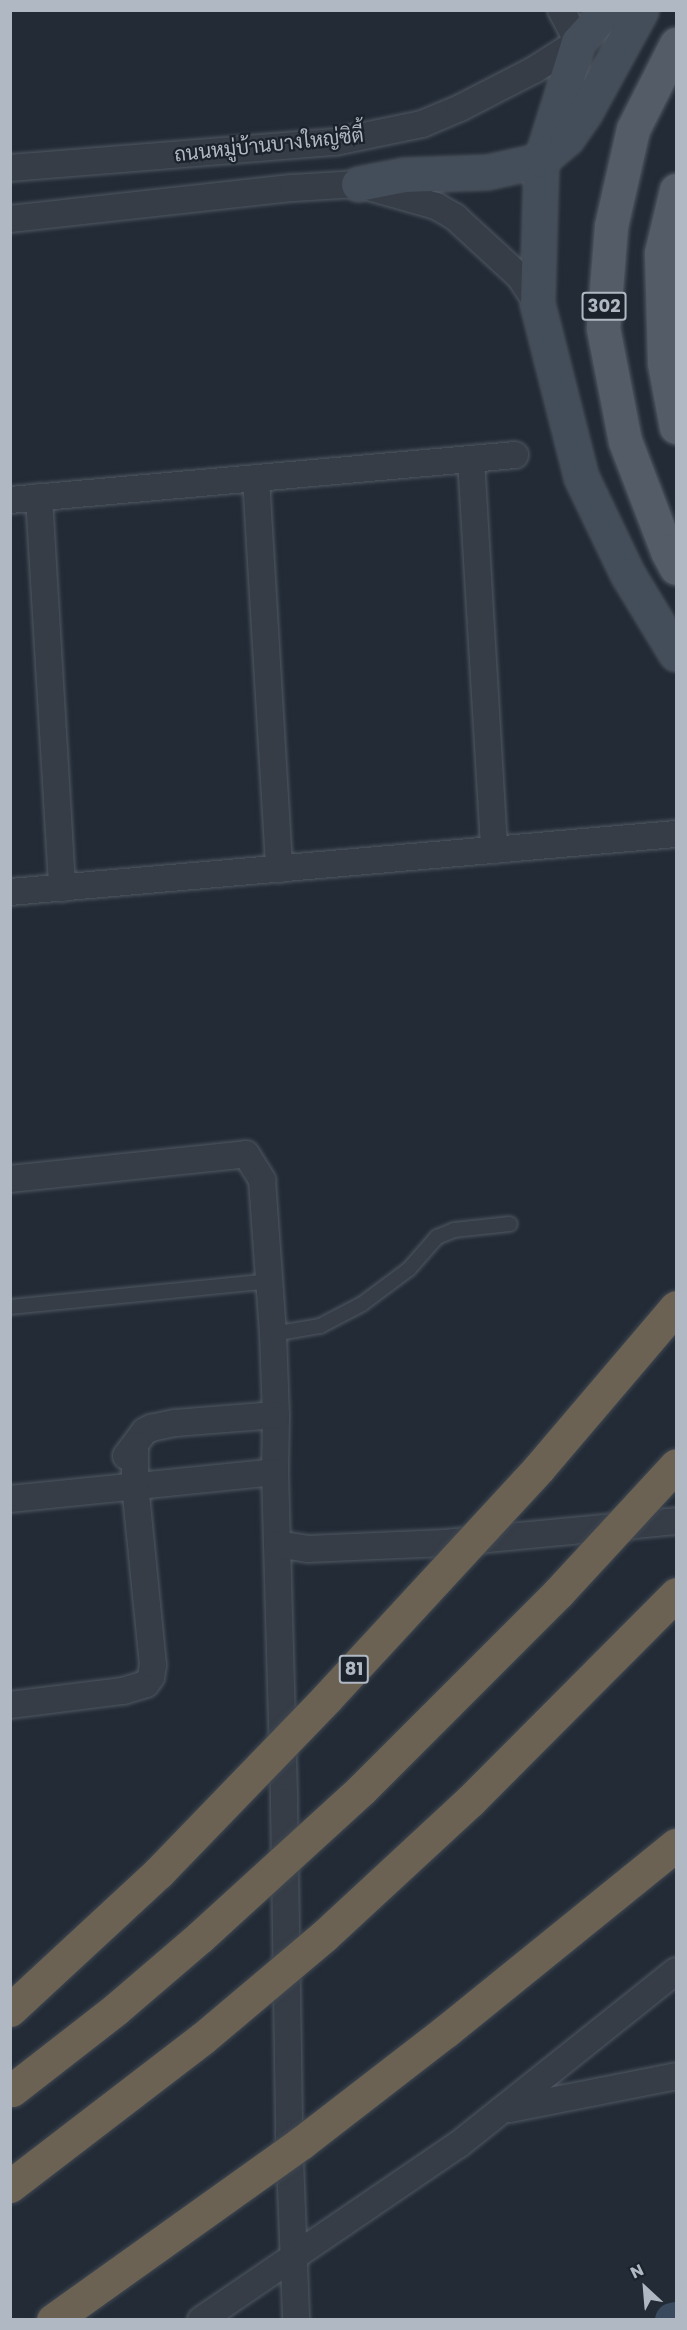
<!DOCTYPE html>
<html>
<head>
<meta charset="utf-8">
<style>
  body { margin:0 }
  #map { position:relative; width:687px; height:2330px; overflow:hidden; background:#222b36; font-family:Poppins,Sarabun,sans-serif }
  div>[style] { position:absolute }
  .canal>* { height:34px; margin:-17px; padding:0 17px; transform-origin:17px; border-radius:17px; background:#394a5f }
  .roads { filter:drop-shadow(0 0 2px #505862) drop-shadow(0 0 2px #505862) }
  .lane>* { height:14px; margin:-7px; padding:0 7px; transform-origin:7px; border-radius:7px; background:#363d47 }
  .street>* { height:26px; margin:-13px; padding:0 13px; transform-origin:13px; border-radius:13px; background:#363d47 }
  .secondary>* { height:33px; margin:-16.5px; padding:0 16.5px; transform-origin:16.5px; border-radius:16.5px; background:#444d5a }
  .primary>* { height:33px; margin:-16.5px; padding:0 16.5px; transform-origin:16.5px; border-radius:16.5px; background:#545c67 }
  .bridges { filter:drop-shadow(0 0 2px #404852) drop-shadow(0 0 2px #404852) }
  .highway-bridge>* { height:33px; margin:-16.5px; padding:0 16.5px; transform-origin:16.5px; border-radius:16.5px; background:#6c6253 }
  span { translate:-50% -50%; white-space:nowrap; text-align:center; line-height:1.15; -webkit-text-stroke:4.5px #1b222b; paint-order:stroke }
  .shield-label span { padding:2px 4px; background:#1b222b; border:2px solid; border-radius:4px; -webkit-text-stroke-width:0 }
  .shield-label { font-size:18px; color:#b0b8c3; font-weight:700 }
  .street-label { font-size:20px; color:#b0b8c3 }
  .frame { position:absolute; inset:0; border:12px solid #b0b8c3; pointer-events:none }
  .north { position:absolute; left:615px; top:2258px; width:60px; height:60px; -webkit-text-stroke:4px #1b222b; paint-order:stroke; rotate:334deg; font-size:16px; font-weight:700; line-height:24px; text-align:center; color:#b0b8c3 }
  .north::after { content:''; display:block; margin:auto; width:21px; height:27px; background:#b0b8c3; clip-path:polygon(50% 0,100% 100%,50% 72%,0 100%) }
</style>
</head>
<body>
<div id="map">
  <div class="canal">
    <div style="left:672px;top:2320px;width:4px;rotate:-14deg"></div>
  </div>
  <div class="roads">
    <div class="lane">
      <div style="left:10px;top:1307px;width:260px;rotate:-5.7deg"></div>
      <div style="left:273px;top:1334px;width:48px;rotate:-9.7deg"></div>
      <div style="left:320px;top:1326px;width:47px;rotate:-27.6deg"></div>
      <div style="left:362px;top:1304px;width:59px;rotate:-36.7deg"></div>
      <div style="left:409px;top:1269px;width:43px;rotate:-48.8deg"></div>
      <div style="left:437px;top:1237px;width:18px;rotate:-22deg"></div>
      <div style="left:454px;top:1230px;width:56px;rotate:-6.1deg"></div>
    </div>
    <div class="street">
      <div style="left:10px;top:168px;width:326px;rotate:-4.6deg"></div>
      <div style="left:335px;top:142px;width:89px;rotate:-11.7deg"></div>
      <div style="left:422px;top:124px;width:41px;rotate:-22.8deg"></div>
      <div style="left:460px;top:108px;width:83px;rotate:-27.2deg"></div>
      <div style="left:534px;top:70px;width:52px;rotate:-32.5deg"></div>
      <div style="left:578px;top:42px;width:36px;rotate:-118deg"></div>
      <div style="left:10px;top:219px;width:285px;rotate:-6.3deg"></div>
      <div style="left:293px;top:188px;width:65px;rotate:-3.5deg"></div>
      <div style="left:358px;top:184px;width:81px;rotate:15.8deg"></div>
      <div style="left:436px;top:206px;width:22px;rotate:30deg"></div>
      <div style="left:455px;top:217px;width:88px;rotate:42.7deg"></div>
      <div style="left:520px;top:277px;width:31px;rotate:57deg"></div>
      <div style="left:471px;top:459px;width:392px;rotate:86.6deg"></div>
      <div style="left:256px;top:478px;width:392px;rotate:86.6deg"></div>
      <div style="left:39px;top:497px;width:392px;rotate:86.6deg"></div>
      <div style="left:10px;top:500px;width:507px;rotate:-5.09deg"></div>
      <div style="left:10px;top:892px;width:669px;rotate:-4.98deg"></div>
      <div style="left:10px;top:1179px;width:237px;rotate:-6deg"></div>
      <div style="left:246px;top:1154px;width:31px;rotate:58deg"></div>
      <div style="left:262px;top:1180px;width:154px;rotate:85.9deg"></div>
      <div style="left:273px;top:1334px;width:81px;rotate:87.9deg"></div>
      <div style="left:276px;top:1415px;width:57px;rotate:91deg"></div>
      <div style="left:275px;top:1472px;width:330px;rotate:88.4deg"></div>
      <div style="left:284px;top:1802px;width:332px;rotate:89.1deg"></div>
      <div style="left:289px;top:2134px;width:186px;rotate:87.8deg"></div>
      <div style="left:126px;top:1456px;width:31px;rotate:-53deg"></div>
      <div style="left:145px;top:1431px;width:7px;rotate:-27deg"></div>
      <div style="left:151px;top:1428px;width:25px;rotate:-12deg"></div>
      <div style="left:175px;top:1423px;width:101px;rotate:-4.5deg"></div>
      <div style="left:10px;top:1499px;width:266px;rotate:-5.8deg"></div>
      <div style="left:277px;top:1544px;width:31px;rotate:9deg"></div>
      <div style="left:308px;top:1549px;width:137px;rotate:-2.5deg"></div>
      <div style="left:445px;top:1543px;width:232px;rotate:-5.4deg"></div>
      <div style="left:10px;top:1705px;width:114px;rotate:-7.1deg"></div>
      <div style="left:123px;top:1691px;width:24px;rotate:-17deg"></div>
      <div style="left:146px;top:1684px;width:9px;rotate:-54deg"></div>
      <div style="left:151px;top:1677px;width:12px;rotate:-81deg"></div>
      <div style="left:153px;top:1665px;width:182px;rotate:-95.7deg"></div>
      <div style="left:135px;top:1484px;width:39px;rotate:-90deg"></div>
      <div style="left:510px;top:2109px;width:169px;rotate:-11.2deg"></div>
      <div style="left:201px;top:2320px;width:311px;rotate:-34.3deg"></div>
      <div style="left:458px;top:2145px;width:279px;rotate:-38.6deg"></div>
    </div>
    <div class="secondary">
      <div style="left:607px;top:10px;width:43px;rotate:132.2deg"></div>
      <div style="left:578px;top:42px;width:124px;rotate:107.4deg"></div>
      <div style="left:541px;top:160px;width:143px;rotate:91.6deg"></div>
      <div style="left:537px;top:303px;width:179px;rotate:75.8deg"></div>
      <div style="left:581px;top:477px;width:109px;rotate:64.4deg"></div>
      <div style="left:628px;top:575px;width:92px;rotate:58.7deg"></div>
      <div style="left:358px;top:184px;width:47px;rotate:-11.1deg"></div>
      <div style="left:404px;top:175px;width:83px;rotate:-2.1deg"></div>
      <div style="left:487px;top:172px;width:55px;rotate:-12.5deg"></div>
      <div style="left:541px;top:160px;width:34px;rotate:-40deg"></div>
      <div style="left:567px;top:138px;width:32px;rotate:-55deg"></div>
      <div style="left:585px;top:112px;width:116px;rotate:-61.2deg"></div>
    </div>
    <div class="primary">
      <div style="left:676px;top:44px;width:95px;rotate:116.8deg"></div>
      <div style="left:633px;top:129px;width:99px;rotate:102.8deg"></div>
      <div style="left:611px;top:226px;width:102px;rotate:94.5deg"></div>
      <div style="left:603px;top:328px;width:115px;rotate:79deg"></div>
      <div style="left:625px;top:441px;width:118px;rotate:69.1deg"></div>
      <div style="left:667px;top:551px;width:19px;rotate:62deg"></div>
      <div style="left:676px;top:190px;width:65px;rotate:103.4deg"></div>
      <div style="left:661px;top:253px;width:110px;rotate:88.4deg"></div>
      <div style="left:664px;top:363px;width:65px;rotate:79.4deg"></div>
    </div>
  </div>
  <div class="bridges">
    <div class="highway-bridge">
      <div style="left:10px;top:2010px;width:202px;rotate:-42.8deg"></div>
      <div style="left:158px;top:1873px;width:242px;rotate:-46deg"></div>
      <div style="left:326px;top:1699px;width:314px;rotate:-47.3deg"></div>
      <div style="left:539px;top:1468px;width:211px;rotate:-49.6deg"></div>
      <div style="left:12px;top:2090px;width:132px;rotate:-37.9deg"></div>
      <div style="left:116px;top:2009px;width:111px;rotate:-40.6deg"></div>
      <div style="left:200px;top:1937px;width:219px;rotate:-42.4deg"></div>
      <div style="left:362px;top:1789px;width:277px;rotate:-45deg"></div>
      <div style="left:558px;top:1593px;width:174px;rotate:-47.3deg"></div>
      <div style="left:10px;top:2186px;width:243px;rotate:-37.5deg"></div>
      <div style="left:203px;top:2038px;width:158px;rotate:-40.1deg"></div>
      <div style="left:324px;top:1936px;width:199px;rotate:-42.8deg"></div>
      <div style="left:470px;top:1801px;width:292px;rotate:-45.1deg"></div>
      <div style="left:53px;top:2320px;width:305px;rotate:-35.5deg"></div>
      <div style="left:301px;top:2143px;width:183px;rotate:-37.7deg"></div>
      <div style="left:446px;top:2031px;width:296px;rotate:-39deg"></div>
    </div>
  </div>
  <div class="shield-label">
    <span style="left:604px;top:306px">302</span>
    <span style="left:354px;top:1669px">81</span>
  </div>
  <div class="street-label">
    <span style="left:269px;top:145px;rotate:-6deg">ถนนหมู่บ้านบางใหญ่ซิตี้</span>
  </div>
  <div class="frame"></div>
  <div class="north">N</div>
</div>
</body>
</html>
